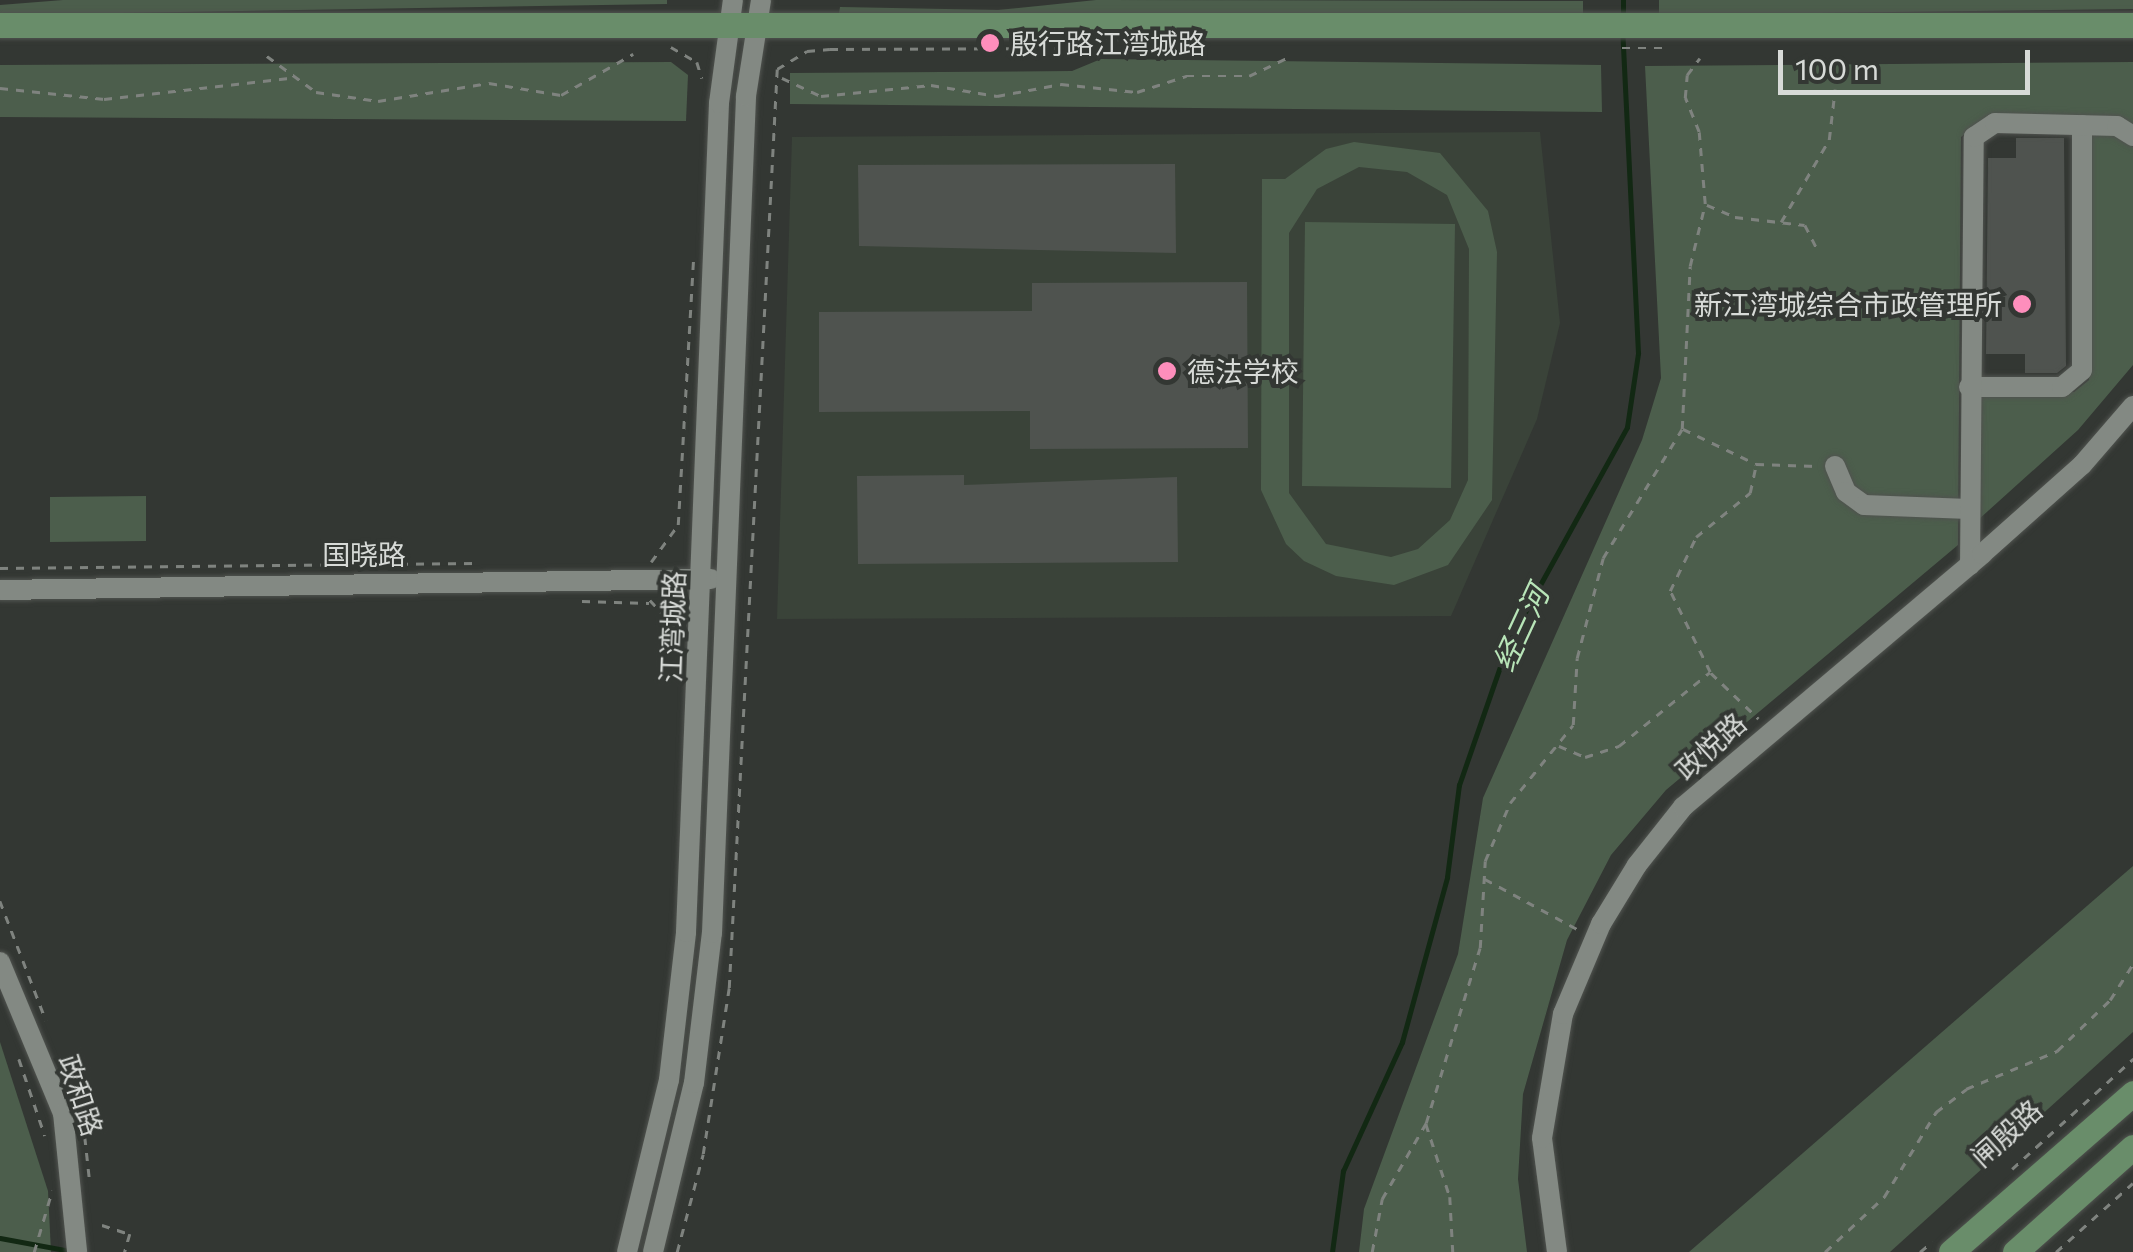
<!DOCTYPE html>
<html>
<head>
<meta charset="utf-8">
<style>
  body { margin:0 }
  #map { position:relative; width:2133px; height:1252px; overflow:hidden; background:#333733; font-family:Commissioner,"Noto Sans SC",sans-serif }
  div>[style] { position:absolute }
  .built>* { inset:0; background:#3a4339 }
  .green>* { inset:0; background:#4c5e4c }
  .stream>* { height:5px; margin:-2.5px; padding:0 2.5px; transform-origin:2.5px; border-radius:2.5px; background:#122813 }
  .building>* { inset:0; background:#4f534f }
  .path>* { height:2.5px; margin-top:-1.25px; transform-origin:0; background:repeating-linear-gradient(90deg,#7f837f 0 8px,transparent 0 16px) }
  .roads { filter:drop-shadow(0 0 2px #50534f) drop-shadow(0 0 2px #50534f) }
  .minor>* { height:20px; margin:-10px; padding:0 10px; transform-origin:10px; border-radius:10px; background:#838983 }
  .major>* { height:25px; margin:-12.5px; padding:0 12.5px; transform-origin:12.5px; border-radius:12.5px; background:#698d6a }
  .dots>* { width:28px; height:28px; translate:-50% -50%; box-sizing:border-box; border:5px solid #333733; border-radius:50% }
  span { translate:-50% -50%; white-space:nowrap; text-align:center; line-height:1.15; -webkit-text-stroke:8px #333733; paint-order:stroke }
  .poi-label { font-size:28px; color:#d7dad7 }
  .left { translate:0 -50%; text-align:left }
  .right { translate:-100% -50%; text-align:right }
  .street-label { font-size:28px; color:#d7dad7 }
  .water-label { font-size:30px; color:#b8e5b8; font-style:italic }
  .scale { position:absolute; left:1778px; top:50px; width:252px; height:45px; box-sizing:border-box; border:5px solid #d7dad7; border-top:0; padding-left:12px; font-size:30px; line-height:35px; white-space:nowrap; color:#d7dad7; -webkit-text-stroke:8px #333733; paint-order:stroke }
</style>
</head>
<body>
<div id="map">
  <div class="built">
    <div style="clip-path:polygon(1540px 132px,1560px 323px,1537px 419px,1451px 616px,777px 619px,792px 137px)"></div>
  </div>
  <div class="green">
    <div style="clip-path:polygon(63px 0,667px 0,667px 4px,0 15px,0 5px)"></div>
    <div style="clip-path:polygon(1096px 0,1583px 1px,1583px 16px,839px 13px,840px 7px,998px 10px)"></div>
    <div style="clip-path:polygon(1659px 0,2133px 0,2133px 9px,1659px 15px)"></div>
    <div style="clip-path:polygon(1101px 59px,1601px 65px,1602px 112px,790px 104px,790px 73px,1072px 71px)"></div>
    <div style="clip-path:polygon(671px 62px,688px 75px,686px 121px,0 117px,0 65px)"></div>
    <div style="clip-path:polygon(2133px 62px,2133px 126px,1992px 113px,1961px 137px,1958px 545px,1666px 790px,1611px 855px,1567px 940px,1523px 1094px,1518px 1179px,1527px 1252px,1359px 1252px,1364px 1209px,1458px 954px,1483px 798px,1642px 440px,1661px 378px,1645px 66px)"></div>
    <div style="clip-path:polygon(2090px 132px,2120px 132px,2133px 147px,2133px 365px,2078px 430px,1978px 520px,1978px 396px,2074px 392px,2089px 380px)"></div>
    <div style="clip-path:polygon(evenodd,1354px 142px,1440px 153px,1488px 211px,1497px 252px,1492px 500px,1448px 565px,1394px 585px,1336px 576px,1304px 561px,1286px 544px,1261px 490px,1262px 179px,1285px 179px,1326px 149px,1354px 142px,1359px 167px,1407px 172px,1447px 195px,1469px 249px,1468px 480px,1450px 520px,1418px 549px,1391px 557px,1326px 544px,1289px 493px,1289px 233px,1317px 189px,1359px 167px)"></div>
    <div style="clip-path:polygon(1305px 222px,1455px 224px,1451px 488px,1302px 486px)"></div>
    <div style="clip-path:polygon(146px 496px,146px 541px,50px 542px,50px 497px)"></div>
    <div style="clip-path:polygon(2133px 866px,2133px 1032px,1890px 1252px,1689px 1252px)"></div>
    <div style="clip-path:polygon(0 1042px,48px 1191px,51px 1252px,0 1252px)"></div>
  </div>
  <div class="stream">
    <div style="left:1623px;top:15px;width:15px;rotate:-90deg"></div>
    <div style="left:0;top:1238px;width:71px;rotate:10.5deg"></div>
    <div style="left:1332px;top:1252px;width:82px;rotate:-82.3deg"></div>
    <div style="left:1343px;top:1171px;width:142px;rotate:-65.4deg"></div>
    <div style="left:1402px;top:1042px;width:171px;rotate:-74.7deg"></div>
    <div style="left:1447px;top:877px;width:93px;rotate:-82.6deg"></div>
    <div style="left:1459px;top:785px;width:152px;rotate:-70.9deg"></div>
    <div style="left:1509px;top:641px;width:244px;rotate:-61.1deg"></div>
    <div style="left:1627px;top:427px;width:75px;rotate:-81.5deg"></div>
    <div style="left:1638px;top:353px;width:322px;rotate:-92.8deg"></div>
  </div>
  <div class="building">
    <div style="clip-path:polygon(2016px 138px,2064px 138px,2066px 366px,2057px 373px,2025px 373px,2025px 354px,1986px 354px,1988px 158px,2016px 158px)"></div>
    <div style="clip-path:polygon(1175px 164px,1176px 253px,859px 246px,858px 165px)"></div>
    <div style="clip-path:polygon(1247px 282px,1248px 448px,1030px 449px,1030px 411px,819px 412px,819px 312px,1032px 311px,1032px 283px)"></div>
    <div style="clip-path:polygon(964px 475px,964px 485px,1177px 477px,1178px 562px,858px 564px,857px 476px)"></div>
  </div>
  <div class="path">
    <div style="left:671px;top:47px;width:30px;rotate:30deg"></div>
    <div style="left:697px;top:62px;width:17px;rotate:73deg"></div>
    <div style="left:1622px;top:48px;width:47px"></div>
    <div style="left:267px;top:56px;width:61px;rotate:36.3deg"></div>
    <div style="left:316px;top:92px;width:63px;rotate:8.3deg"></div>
    <div style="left:378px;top:101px;width:112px;rotate:-9.2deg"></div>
    <div style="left:489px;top:83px;width:73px;rotate:9.5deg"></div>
    <div style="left:561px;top:95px;width:83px;rotate:-29.7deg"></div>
    <div style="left:782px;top:78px;width:43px;rotate:24.8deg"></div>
    <div style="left:821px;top:96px;width:111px;rotate:-5.7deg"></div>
    <div style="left:931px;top:85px;width:67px;rotate:9.5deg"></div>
    <div style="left:997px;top:96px;width:65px;rotate:-10.6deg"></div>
    <div style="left:1061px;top:84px;width:76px;rotate:6deg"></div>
    <div style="left:1137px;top:92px;width:52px;rotate:-18.1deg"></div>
    <div style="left:1186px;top:76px;width:63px"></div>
    <div style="left:1249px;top:76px;width:47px;rotate:-25.5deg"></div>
    <div style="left:0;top:88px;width:105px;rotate:6deg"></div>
    <div style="left:104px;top:99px;width:186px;rotate:-6.5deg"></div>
    <div style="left:1707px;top:205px;width:30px;rotate:23deg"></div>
    <div style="left:1735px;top:217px;width:70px;rotate:6.5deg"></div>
    <div style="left:1805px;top:225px;width:27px;rotate:63deg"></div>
    <div style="left:1781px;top:222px;width:95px;rotate:-59.7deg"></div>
    <div style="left:1829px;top:140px;width:51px;rotate:-83.3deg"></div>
    <div style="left:1683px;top:429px;width:81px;rotate:25.6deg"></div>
    <div style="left:1756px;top:464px;width:61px;rotate:1.9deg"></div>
    <div style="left:651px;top:562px;width:46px;rotate:-53.9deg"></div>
    <div style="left:678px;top:525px;width:264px;rotate:-86.7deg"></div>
    <div style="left:0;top:568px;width:478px;rotate:-0.6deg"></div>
    <div style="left:650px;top:600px;width:40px;rotate:47deg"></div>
    <div style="left:582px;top:601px;width:67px;rotate:1.7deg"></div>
    <div style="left:1711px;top:673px;width:66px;rotate:43.8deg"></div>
    <div style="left:1559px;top:746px;width:28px;rotate:23deg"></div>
    <div style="left:1585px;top:757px;width:36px;rotate:-18deg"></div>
    <div style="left:1619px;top:746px;width:117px;rotate:-39.1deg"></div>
    <div style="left:1710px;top:672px;width:90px;rotate:-116.3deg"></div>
    <div style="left:1670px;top:591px;width:60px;rotate:-64.3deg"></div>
    <div style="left:1696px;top:537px;width:70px;rotate:-39.2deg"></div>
    <div style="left:1750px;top:493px;width:30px;rotate:-78deg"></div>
    <div style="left:1485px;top:879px;width:107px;rotate:28.5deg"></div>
    <div style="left:0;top:901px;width:128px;rotate:68.9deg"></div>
    <div style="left:19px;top:1059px;width:81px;rotate:71.3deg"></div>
    <div style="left:1426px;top:1124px;width:77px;rotate:71.8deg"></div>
    <div style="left:1450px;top:1197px;width:55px;rotate:86.9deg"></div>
    <div style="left:85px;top:1137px;width:46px;rotate:83.8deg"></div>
    <div style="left:2012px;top:1169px;width:164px;rotate:-42.3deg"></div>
    <div style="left:102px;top:1225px;width:29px;rotate:18deg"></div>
    <div style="left:130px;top:1234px;width:19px;rotate:106deg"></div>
    <div style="left:34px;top:1252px;width:64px;rotate:-73.6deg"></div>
    <div style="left:677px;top:1252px;width:101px;rotate:-75.1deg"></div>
    <div style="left:703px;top:1154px;width:168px;rotate:-81.1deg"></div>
    <div style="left:729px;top:988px;width:920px;rotate:-87.01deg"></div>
    <div style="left:777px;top:69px;width:35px;rotate:-31deg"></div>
    <div style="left:807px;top:51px;width:23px;rotate:-5deg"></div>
    <div style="left:830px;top:49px;width:269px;rotate:-0.2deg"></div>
    <div style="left:1372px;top:1252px;width:54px;rotate:-79.3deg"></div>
    <div style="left:1382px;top:1199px;width:88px;rotate:-59.9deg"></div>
    <div style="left:1426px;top:1123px;width:183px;rotate:-72.9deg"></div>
    <div style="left:1480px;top:948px;width:87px;rotate:-86.7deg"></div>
    <div style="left:1485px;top:861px;width:63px;rotate:-66.7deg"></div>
    <div style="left:1510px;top:803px;width:100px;rotate:-51.1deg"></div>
    <div style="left:1573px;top:725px;width:67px;rotate:-86.6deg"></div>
    <div style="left:1577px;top:658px;width:103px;rotate:-75.4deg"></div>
    <div style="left:1603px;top:558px;width:151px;rotate:-58.5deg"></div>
    <div style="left:1682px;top:429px;width:163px;rotate:-87.2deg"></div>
    <div style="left:1690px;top:266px;width:64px;rotate:-76.4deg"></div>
    <div style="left:1705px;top:204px;width:72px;rotate:-94.8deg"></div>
    <div style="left:1699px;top:132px;width:37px;rotate:-112deg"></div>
    <div style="left:1685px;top:98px;width:23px;rotate:-85deg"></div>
    <div style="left:1687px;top:75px;width:21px;rotate:-53deg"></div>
    <div style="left:1825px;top:1252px;width:81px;rotate:-43deg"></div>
    <div style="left:1884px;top:1197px;width:100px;rotate:-58.5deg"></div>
    <div style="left:1936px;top:1112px;width:38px;rotate:-37deg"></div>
    <div style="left:1966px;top:1089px;width:99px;rotate:-22.7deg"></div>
    <div style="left:2057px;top:1051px;width:74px;rotate:-43.9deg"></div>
    <div style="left:2110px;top:1000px;width:43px;rotate:-57.4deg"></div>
    <div style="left:1920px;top:1252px;width:16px;rotate:-40deg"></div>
    <div style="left:2056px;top:1252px;width:103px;rotate:-41.9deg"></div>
  </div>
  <div class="roads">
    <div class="minor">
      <div style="left:1969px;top:387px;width:93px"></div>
      <div style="left:2062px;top:387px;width:26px;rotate:-40deg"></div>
      <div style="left:2082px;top:370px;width:245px;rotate:-90deg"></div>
      <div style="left:1835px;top:466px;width:28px;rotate:67deg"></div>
      <div style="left:1846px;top:492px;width:22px;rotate:36deg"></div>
      <div style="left:1864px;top:505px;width:105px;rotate:2.2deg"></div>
      <div style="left:1970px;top:565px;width:428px;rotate:-89.5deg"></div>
      <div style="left:1974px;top:137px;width:25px;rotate:-34deg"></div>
      <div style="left:1995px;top:123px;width:122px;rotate:1.4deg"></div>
      <div style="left:2117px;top:126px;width:19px;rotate:32deg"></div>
      <div style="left:0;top:590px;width:711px;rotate:-0.89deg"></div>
      <div style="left:0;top:962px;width:164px;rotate:67.4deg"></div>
      <div style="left:63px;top:1113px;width:140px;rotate:84.2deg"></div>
      <div style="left:627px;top:1252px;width:177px;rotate:-76.3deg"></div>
      <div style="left:669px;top:1080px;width:149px;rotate:-83.4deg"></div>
      <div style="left:686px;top:932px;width:830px;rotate:-87.72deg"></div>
      <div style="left:719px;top:103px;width:104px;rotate:-82.3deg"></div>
      <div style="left:653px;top:1252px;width:174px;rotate:-76.4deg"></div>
      <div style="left:694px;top:1083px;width:151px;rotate:-83.2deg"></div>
      <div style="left:712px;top:933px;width:838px;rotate:-87.67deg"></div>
      <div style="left:746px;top:96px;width:97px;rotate:-81.1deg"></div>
      <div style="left:1557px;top:1252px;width:115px;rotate:-97.5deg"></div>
      <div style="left:1542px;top:1138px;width:126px;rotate:-80.4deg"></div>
      <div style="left:1563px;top:1014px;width:98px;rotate:-67.1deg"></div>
      <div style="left:1601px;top:924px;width:69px;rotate:-58.6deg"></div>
      <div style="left:1637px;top:865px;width:74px;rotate:-51.6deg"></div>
      <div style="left:1683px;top:807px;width:392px;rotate:-40.2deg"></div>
      <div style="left:1982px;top:554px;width:134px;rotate:-41.7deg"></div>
      <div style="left:2082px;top:465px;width:78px;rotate:-49.2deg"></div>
    </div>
    <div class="major">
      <div style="left:0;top:25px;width:2133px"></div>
      <div style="left:1951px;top:1252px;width:242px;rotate:-41.1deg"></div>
      <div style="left:2015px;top:1252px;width:158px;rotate:-41.7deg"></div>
    </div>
  </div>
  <div class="dots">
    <div style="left:990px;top:43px;background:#fe8ebc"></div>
    <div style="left:2022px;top:304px;background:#fe8ebc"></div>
    <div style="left:1167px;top:371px;background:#fe8ebc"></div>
  </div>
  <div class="poi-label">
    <span class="left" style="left:1010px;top:43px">殷行路江湾城路</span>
    <span class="right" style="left:2002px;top:304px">新江湾城综合市政管理所</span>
    <span class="left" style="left:1187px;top:371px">德法学校</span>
  </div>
  <div class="street-label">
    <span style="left:364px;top:554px">国晓路</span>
    <span style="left:672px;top:627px;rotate:-88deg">江湾城路</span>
    <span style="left:1710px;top:746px;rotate:-42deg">政悦路</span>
    <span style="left:81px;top:1095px;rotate:72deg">政和路</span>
    <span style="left:2006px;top:1133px;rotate:-42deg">闸殷路</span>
  </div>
  <div class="water-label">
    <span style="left:1520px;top:628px;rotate:-65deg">经三河</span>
  </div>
  <div class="scale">100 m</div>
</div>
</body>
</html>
